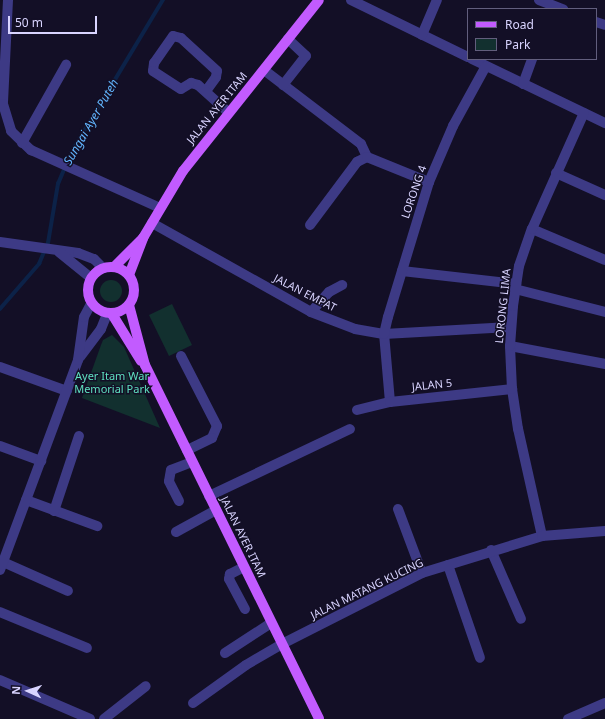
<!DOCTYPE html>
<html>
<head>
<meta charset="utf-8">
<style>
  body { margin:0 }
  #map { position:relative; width:605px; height:719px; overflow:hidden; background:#130f26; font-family:"Noto Sans",sans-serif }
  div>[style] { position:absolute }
  .green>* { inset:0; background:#12302f }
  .round { border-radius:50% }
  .stream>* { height:3.5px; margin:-1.75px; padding:0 1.75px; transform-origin:1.75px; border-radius:1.75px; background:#0c2248 }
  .minor>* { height:10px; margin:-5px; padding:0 5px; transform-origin:5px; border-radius:5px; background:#3d3a85 }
  .major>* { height:10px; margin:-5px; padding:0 5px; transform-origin:5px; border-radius:5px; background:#c25bff }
  .major>.ring { margin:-5px; padding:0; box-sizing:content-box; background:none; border:10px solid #c25bff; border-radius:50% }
  span { translate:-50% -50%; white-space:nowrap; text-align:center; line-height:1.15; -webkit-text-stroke:3px #130f26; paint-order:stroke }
  .street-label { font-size:11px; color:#d9d4ff }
  .park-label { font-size:11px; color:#5fe0c0 }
  .water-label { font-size:12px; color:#62b6ff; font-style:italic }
  .legend { position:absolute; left:467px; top:8px; width:130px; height:52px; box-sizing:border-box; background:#130f26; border:1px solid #625e7d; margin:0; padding:5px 7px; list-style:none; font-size:12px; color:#d9d4ff }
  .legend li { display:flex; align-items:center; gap:8px; height:20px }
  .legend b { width:20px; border:1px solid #625e7d }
  .north { position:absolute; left:8px; top:671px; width:40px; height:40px; -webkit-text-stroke:3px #130f26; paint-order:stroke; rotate:273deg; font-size:11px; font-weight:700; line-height:16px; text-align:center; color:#d9d4ff }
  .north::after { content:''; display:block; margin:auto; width:14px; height:18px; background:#d9d4ff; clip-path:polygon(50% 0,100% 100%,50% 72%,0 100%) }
  .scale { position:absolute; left:8px; top:16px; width:89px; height:18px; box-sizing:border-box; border:2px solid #d9d4ff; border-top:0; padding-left:5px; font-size:12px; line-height:14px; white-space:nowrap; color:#d9d4ff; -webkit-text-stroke:3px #130f26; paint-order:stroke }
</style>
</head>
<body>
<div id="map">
  <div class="green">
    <div class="round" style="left:100px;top:280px;width:22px;height:22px"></div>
    <div style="clip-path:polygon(172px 304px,192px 345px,169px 356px,149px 315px)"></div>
    <div style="clip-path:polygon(112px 335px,124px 347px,160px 428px,82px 398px,101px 345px,103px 340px)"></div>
  </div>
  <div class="stream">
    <div style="left:0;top:309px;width:60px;rotate:-49.1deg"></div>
    <div style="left:39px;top:264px;width:23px;rotate:-67deg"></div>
    <div style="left:48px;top:243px;width:60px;rotate:-80.4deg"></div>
    <div style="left:58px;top:184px;width:34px;rotate:-67deg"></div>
    <div style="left:71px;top:153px;width:179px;rotate:-59deg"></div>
  </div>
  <div class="minor">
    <div style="left:8px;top:0;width:104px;rotate:92.8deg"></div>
    <div style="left:3px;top:104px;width:28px;rotate:73deg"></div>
    <div style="left:11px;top:131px;width:28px;rotate:44deg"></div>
    <div style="left:31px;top:150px;width:141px;rotate:24.2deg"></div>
    <div style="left:351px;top:0;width:130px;rotate:26deg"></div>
    <div style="left:539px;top:0;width:26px;rotate:21deg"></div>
    <div style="left:596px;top:22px;width:9px;rotate:18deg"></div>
    <div style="left:422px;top:35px;width:38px;rotate:-67deg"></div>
    <div style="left:472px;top:59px;width:148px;rotate:25.7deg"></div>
    <div style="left:264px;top:70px;width:122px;rotate:37.3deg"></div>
    <div style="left:361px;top:144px;width:14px;rotate:65deg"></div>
    <div style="left:523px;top:84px;width:27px;rotate:-70deg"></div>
    <div style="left:283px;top:85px;width:37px;rotate:-52deg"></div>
    <div style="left:306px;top:56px;width:25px;rotate:-137deg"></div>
    <div style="left:206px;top:91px;width:17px;rotate:-54deg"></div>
    <div style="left:216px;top:77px;width:6px;rotate:-81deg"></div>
    <div style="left:217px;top:71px;width:49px;rotate:-137.5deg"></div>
    <div style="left:181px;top:38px;width:8px;rotate:-166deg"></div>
    <div style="left:173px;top:36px;width:33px;rotate:125deg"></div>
    <div style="left:154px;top:63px;width:8px;rotate:97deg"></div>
    <div style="left:153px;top:71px;width:33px;rotate:33deg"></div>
    <div style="left:181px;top:89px;width:12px;rotate:-31deg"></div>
    <div style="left:191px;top:83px;width:7px;rotate:16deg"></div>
    <div style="left:198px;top:85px;width:40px;rotate:42deg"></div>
    <div style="left:22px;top:143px;width:90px;rotate:-60.6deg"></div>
    <div style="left:556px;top:173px;width:54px;rotate:24.2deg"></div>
    <div style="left:152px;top:223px;width:182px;rotate:29.2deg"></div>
    <div style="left:311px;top:312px;width:47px;rotate:21.1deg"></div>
    <div style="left:355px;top:329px;width:29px;rotate:10deg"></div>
    <div style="left:384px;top:334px;width:127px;rotate:-3.2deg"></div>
    <div style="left:310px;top:225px;width:79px;rotate:-53.3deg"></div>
    <div style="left:357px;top:162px;width:11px;rotate:-27deg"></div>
    <div style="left:367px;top:157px;width:67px;rotate:22deg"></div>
    <div style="left:532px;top:229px;width:79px;rotate:23deg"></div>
    <div style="left:0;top:242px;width:79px;rotate:8deg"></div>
    <div style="left:78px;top:253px;width:17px;rotate:21deg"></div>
    <div style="left:94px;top:259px;width:13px;rotate:45deg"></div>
    <div style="left:59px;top:252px;width:41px;rotate:39.1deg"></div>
    <div style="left:402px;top:271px;width:115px;rotate:6.5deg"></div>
    <div style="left:515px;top:289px;width:93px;rotate:14.3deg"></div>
    <div style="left:311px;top:312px;width:27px;rotate:-48deg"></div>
    <div style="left:329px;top:292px;width:15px;rotate:-28deg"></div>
    <div style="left:510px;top:346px;width:97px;rotate:10.7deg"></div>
    <div style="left:181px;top:356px;width:79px;rotate:62.8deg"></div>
    <div style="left:217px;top:426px;width:13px;rotate:113deg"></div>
    <div style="left:212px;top:438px;width:28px;rotate:154deg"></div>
    <div style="left:80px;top:357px;width:35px;rotate:-53deg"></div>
    <div style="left:101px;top:329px;width:16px;rotate:-68deg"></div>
    <div style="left:0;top:367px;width:71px;rotate:19.7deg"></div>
    <div style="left:390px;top:402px;width:68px;rotate:-95deg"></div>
    <div style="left:384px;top:334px;width:17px;rotate:-77deg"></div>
    <div style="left:388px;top:317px;width:141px;rotate:-73.1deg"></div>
    <div style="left:429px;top:182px;width:61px;rotate:-66.8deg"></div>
    <div style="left:453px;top:126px;width:68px;rotate:-61.2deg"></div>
    <div style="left:357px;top:410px;width:34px;rotate:-14deg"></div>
    <div style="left:390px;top:402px;width:123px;rotate:-6.1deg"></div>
    <div style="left:0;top:446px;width:44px;rotate:20.1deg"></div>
    <div style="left:209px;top:496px;width:156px;rotate:-25.4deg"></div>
    <div style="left:26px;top:500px;width:76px;rotate:20.1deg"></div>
    <div style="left:179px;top:501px;width:22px;rotate:-117deg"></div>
    <div style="left:169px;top:481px;width:11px;rotate:-80deg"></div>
    <div style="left:171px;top:470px;width:22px;rotate:-21deg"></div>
    <div style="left:398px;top:509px;width:68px;rotate:69.4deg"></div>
    <div style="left:54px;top:511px;width:79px;rotate:-71.6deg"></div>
    <div style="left:176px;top:532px;width:46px;rotate:-28.8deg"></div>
    <div style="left:542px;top:536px;width:110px;rotate:-102.6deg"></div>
    <div style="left:518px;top:429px;width:40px;rotate:-98.5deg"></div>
    <div style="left:512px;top:389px;width:43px;rotate:-92.7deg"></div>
    <div style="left:510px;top:346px;width:40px;rotate:-85.7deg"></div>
    <div style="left:513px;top:306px;width:40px;rotate:-81.5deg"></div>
    <div style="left:519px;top:266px;width:39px;rotate:-71deg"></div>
    <div style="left:532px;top:229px;width:127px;rotate:-65.9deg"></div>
    <div style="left:491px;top:550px;width:75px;rotate:66.5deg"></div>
    <div style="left:3px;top:562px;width:71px;rotate:24deg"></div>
    <div style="left:448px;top:565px;width:98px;rotate:71deg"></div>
    <div style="left:244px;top:567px;width:16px;rotate:153deg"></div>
    <div style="left:230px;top:574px;width:5px;rotate:101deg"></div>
    <div style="left:229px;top:579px;width:34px;rotate:62deg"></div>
    <div style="left:0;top:570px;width:224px;rotate:-69.6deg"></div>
    <div style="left:78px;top:360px;width:43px;rotate:-82.1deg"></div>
    <div style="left:84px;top:317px;width:15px;rotate:-62deg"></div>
    <div style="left:0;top:612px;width:94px;rotate:22.5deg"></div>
    <div style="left:225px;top:653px;width:55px;rotate:-33.1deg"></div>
    <div style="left:0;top:680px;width:98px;rotate:23.4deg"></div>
    <div style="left:193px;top:703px;width:65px;rotate:-35.6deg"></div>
    <div style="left:246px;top:665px;width:42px;rotate:-30.3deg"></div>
    <div style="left:282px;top:644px;width:157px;rotate:-26.9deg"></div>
    <div style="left:422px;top:573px;width:126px;rotate:-17.1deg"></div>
    <div style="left:542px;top:536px;width:63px;rotate:-4.5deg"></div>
    <div style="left:104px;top:719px;width:53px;rotate:-38.2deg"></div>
    <div style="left:568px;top:719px;width:40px;rotate:-23.4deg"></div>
  </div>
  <div class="major">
    <div class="ring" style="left:88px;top:267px;width:36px;height:36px"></div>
    <div style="left:114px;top:267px;width:40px;rotate:-45deg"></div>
    <div style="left:129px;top:275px;width:40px;rotate:-69deg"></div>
    <div style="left:143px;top:238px;width:78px;rotate:-59.2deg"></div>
    <div style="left:183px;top:171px;width:218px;rotate:-51.5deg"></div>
    <div style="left:129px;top:305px;width:62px;rotate:75.1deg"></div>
    <div style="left:145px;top:365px;width:394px;rotate:63.8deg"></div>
    <div style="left:112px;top:314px;width:55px;rotate:58.3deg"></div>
  </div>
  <div class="street-label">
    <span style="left:217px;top:108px;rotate:-51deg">JALAN AYER ITAM</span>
    <span style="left:414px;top:192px;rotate:-71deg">LORONG 4</span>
    <span style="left:305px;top:293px;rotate:27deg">JALAN EMPAT</span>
    <span style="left:503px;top:306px;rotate:-84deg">LORONG LIMA</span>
    <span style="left:432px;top:385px;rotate:-6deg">JALAN 5</span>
    <span style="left:243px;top:537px;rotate:64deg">JALAN AYER ITAM</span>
    <span style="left:367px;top:589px;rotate:-26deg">JALAN MATANG KUCING</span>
  </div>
  <div class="park-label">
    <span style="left:112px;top:383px">Ayer Itam War<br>Memorial Park</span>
  </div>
  <div class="water-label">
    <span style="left:91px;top:122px;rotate:-60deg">Sungai Ayer Puteh</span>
  </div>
  <ul class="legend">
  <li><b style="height:5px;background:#c25bff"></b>Road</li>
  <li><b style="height:11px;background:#12302f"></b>Park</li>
  </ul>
  <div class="north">N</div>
  <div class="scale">50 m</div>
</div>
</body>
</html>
